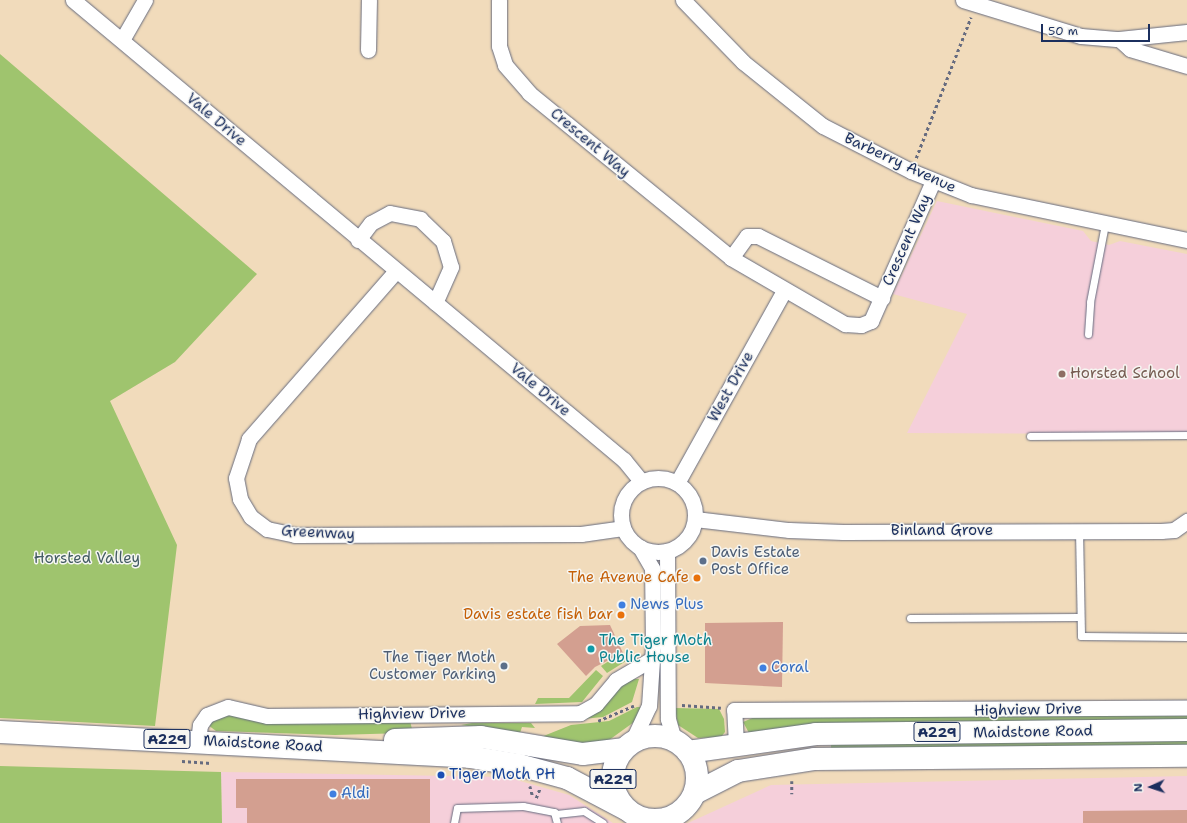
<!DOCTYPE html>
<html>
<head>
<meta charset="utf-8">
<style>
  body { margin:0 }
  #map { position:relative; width:1187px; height:823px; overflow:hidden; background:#f1dbbb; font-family:"Shantell Sans",sans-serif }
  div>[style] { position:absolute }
  .built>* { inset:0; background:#f5cfda }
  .green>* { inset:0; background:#9fc46e }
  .building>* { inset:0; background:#d39f90 }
  .path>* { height:2.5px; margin-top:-1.25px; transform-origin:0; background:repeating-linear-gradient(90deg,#666b7f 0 3px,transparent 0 6px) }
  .roads { filter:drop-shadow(0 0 1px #666b7f) drop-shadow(0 0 1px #666b7f) }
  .lane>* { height:7px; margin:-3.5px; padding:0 3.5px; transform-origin:3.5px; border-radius:3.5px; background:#fff }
  .street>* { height:15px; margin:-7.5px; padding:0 7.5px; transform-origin:7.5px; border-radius:7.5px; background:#fff }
  .street>.ring { margin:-7.5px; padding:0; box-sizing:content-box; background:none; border:15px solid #fff; border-radius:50% }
  .primary>* { height:22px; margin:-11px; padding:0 11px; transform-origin:11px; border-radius:11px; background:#fff }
  .primary>.ring { margin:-11px; padding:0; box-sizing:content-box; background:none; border:22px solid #fff; border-radius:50% }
  .dots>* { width:11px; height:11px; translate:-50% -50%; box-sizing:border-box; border:2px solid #f6f6f2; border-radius:50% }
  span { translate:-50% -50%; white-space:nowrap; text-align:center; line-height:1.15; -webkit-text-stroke:3px #f6f6f2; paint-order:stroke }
  .shield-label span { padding:1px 3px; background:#f6f6f2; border:1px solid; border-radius:3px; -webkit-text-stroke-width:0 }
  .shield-label { font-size:14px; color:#1b2f5e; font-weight:700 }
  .street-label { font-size:15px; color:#1b2f5e }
  .education-label { font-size:15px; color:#785e54 }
  .left { translate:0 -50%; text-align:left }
  .service-label { font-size:15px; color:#4e5e75 }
  .right { translate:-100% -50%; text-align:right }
  .park-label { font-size:15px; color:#435c63 }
  .food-label { font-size:15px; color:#c56008 }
  .shop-label { font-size:15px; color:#366cbe }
  .culture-label { font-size:15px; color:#0d838f }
  .transit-label { font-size:15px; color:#164399 }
  .north { position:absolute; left:1131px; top:767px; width:40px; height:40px; -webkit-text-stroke:3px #f6f6f2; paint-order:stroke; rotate:267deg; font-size:11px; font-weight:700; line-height:16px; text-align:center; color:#1b2f5e }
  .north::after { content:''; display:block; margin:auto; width:14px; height:18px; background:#1b2f5e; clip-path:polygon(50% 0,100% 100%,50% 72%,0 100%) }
  .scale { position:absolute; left:1041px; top:24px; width:109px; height:18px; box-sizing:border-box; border:2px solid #1b2f5e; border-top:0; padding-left:5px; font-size:12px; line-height:14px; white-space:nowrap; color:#1b2f5e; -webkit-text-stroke:3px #f6f6f2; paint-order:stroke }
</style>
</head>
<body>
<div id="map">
  <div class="built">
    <div style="clip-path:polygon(937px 201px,1083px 231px,1091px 241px,1109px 245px,1120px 241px,1187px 254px,1187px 434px,907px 433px,967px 314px,893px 294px)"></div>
    <div style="clip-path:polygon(221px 772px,506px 777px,569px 795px,613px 823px,222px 823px)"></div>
    <div style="clip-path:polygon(1187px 776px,1187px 823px,688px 823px,771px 785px)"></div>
  </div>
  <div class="green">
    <div style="clip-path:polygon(0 54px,257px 274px,175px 362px,110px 401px,177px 545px,155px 726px,0 718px)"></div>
    <div style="clip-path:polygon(622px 653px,626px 661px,607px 673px,601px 666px)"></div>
    <div style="clip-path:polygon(596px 670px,603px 676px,582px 702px,535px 704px,538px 698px,569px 698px)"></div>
    <div style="clip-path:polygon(633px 679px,639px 679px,632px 702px,603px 717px,582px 719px,599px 711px,618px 688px)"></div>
    <div style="clip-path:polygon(637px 707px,643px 707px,634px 722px,605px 743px,597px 745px,541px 737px,571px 725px,609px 721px)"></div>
    <div style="clip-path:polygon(675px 708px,719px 709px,724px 719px,725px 732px,721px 737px,698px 738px,678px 725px)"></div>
    <div style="clip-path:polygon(218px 714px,410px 721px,412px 729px,405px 733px,335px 735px,216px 731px,208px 725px)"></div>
    <div style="clip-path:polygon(1187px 715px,1187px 722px,790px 727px,749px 733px,743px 722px,755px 717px)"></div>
    <div style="clip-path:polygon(472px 723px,531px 723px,535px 728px,522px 727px,520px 733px,461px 725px)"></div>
    <div style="clip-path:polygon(1187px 737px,1187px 747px,831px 750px,831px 740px)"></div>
    <div style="clip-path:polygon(0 766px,221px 772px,222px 823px,0 823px)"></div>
  </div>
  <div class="building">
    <div style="clip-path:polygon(783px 622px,782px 687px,705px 683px,705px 623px)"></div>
    <div style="clip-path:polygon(610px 625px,623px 653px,595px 667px,586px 676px,557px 644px,580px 626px)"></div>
    <div style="clip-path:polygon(236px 779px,430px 779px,430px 823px,247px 823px,247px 808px,236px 808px)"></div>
    <div style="clip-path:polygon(1187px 810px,1187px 823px,1083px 823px,1083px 811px)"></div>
  </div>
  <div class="path">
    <div style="left:916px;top:158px;width:151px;rotate:-68.7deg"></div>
    <div style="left:682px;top:705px;width:39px;rotate:4deg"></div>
    <div style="left:598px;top:721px;width:39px;rotate:-23deg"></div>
    <div style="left:182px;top:761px;width:29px;rotate:4deg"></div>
    <div style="left:792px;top:781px;width:13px;rotate:90deg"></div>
    <div style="left:530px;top:786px;width:11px;rotate:75deg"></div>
    <div style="left:536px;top:798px;width:11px;rotate:-68deg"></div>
  </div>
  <div class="roads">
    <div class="lane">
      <div style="left:1088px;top:334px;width:32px;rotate:-86deg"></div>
      <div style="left:1090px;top:302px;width:79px;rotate:-79.1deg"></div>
      <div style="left:1030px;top:436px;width:157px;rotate:-0.4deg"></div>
      <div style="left:1079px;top:530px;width:106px;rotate:88.9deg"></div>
      <div style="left:1081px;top:636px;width:106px;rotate:0.5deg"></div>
      <div style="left:910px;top:618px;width:170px;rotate:-0.3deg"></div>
      <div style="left:628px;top:811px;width:16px;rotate:50deg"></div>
      <div style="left:556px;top:814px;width:28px;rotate:-6deg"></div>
      <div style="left:584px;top:811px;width:22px;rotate:32deg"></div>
      <div style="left:454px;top:823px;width:15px;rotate:-79deg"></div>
      <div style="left:457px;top:808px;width:66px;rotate:-1.7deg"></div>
      <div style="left:523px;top:806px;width:32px;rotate:11deg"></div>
      <div style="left:554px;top:812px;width:11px;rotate:75deg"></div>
      <div style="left:678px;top:823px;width:15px;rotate:-74deg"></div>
    </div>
    <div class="street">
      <div style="left:73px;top:0;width:718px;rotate:39.86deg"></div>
      <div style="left:624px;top:460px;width:27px;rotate:51deg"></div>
      <div style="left:499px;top:0;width:46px;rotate:90deg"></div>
      <div style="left:499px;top:46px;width:20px;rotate:72deg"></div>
      <div style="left:505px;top:65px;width:37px;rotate:49deg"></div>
      <div style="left:529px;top:93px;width:261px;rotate:39.2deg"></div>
      <div style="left:731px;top:258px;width:132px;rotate:30.1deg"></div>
      <div style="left:845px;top:324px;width:16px;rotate:4deg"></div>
      <div style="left:861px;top:325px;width:11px;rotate:-22deg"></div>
      <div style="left:871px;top:321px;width:153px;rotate:-66.1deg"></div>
      <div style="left:683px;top:0;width:86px;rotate:45.9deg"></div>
      <div style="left:743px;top:62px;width:102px;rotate:38.7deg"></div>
      <div style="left:823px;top:126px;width:99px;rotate:27.1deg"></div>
      <div style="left:911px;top:171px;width:65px;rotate:21.8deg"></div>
      <div style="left:971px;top:195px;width:221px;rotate:11.8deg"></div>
      <div style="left:963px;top:0;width:123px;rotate:17deg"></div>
      <div style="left:1081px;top:36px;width:38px;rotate:5deg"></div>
      <div style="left:1119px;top:39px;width:15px;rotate:42deg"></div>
      <div style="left:1130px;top:49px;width:59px;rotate:16.6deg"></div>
      <div style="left:1119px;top:39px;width:68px;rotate:-5.9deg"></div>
      <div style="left:122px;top:40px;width:46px;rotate:-60.1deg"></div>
      <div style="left:368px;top:50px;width:50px;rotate:-88.9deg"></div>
      <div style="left:358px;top:240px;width:21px;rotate:-53deg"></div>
      <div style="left:371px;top:223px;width:21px;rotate:-28deg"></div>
      <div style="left:390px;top:213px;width:31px;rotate:11deg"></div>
      <div style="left:420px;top:219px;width:32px;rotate:44deg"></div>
      <div style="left:443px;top:241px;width:27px;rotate:73deg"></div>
      <div style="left:451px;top:267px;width:39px;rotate:114deg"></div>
      <div style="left:731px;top:258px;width:27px;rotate:-54deg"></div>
      <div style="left:747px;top:236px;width:11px"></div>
      <div style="left:758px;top:236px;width:139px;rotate:26.6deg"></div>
      <div style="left:395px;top:272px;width:222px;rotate:131.2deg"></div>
      <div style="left:249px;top:439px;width:41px;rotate:108.4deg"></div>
      <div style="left:236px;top:478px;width:21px;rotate:79deg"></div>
      <div style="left:240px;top:499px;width:21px;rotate:59deg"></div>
      <div style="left:251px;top:517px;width:20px;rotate:37deg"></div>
      <div style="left:267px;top:529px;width:29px;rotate:12deg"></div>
      <div style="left:295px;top:535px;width:286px;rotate:-0.2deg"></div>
      <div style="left:581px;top:534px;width:42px;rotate:-8.1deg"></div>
      <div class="ring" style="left:621px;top:478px;width:59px;height:59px"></div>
      <div style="left:677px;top:483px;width:220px;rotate:-60.9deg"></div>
      <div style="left:695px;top:519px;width:95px;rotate:6.7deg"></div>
      <div style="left:789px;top:530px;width:54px;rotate:2.1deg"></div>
      <div style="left:843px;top:532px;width:318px;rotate:-0.2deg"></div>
      <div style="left:1161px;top:531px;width:13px;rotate:-4deg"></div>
      <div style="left:1174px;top:530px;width:16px;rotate:-35deg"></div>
      <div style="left:667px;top:551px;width:168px;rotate:89.7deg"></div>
      <div style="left:668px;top:719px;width:22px;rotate:74deg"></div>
      <div style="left:198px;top:741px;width:16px;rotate:-83deg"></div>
      <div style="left:200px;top:725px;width:12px;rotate:-55deg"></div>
      <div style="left:207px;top:715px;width:22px;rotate:-21deg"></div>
      <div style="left:228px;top:707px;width:40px;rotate:13deg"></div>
      <div style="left:267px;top:716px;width:313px;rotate:-0.5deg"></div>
      <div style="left:580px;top:713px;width:18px;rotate:-29deg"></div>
      <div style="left:596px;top:704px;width:31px;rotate:-50deg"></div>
      <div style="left:616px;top:680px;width:42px;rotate:-30.3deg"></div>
      <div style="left:632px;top:742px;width:40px;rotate:-65deg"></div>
      <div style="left:649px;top:706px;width:60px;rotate:-86.2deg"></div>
      <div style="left:653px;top:646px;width:78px;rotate:-90.7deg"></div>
      <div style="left:652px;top:568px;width:24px;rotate:-120deg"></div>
      <div style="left:736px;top:744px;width:34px;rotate:-93deg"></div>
      <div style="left:734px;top:710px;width:453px;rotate:-0.3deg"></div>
    </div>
    <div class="primary">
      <div style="left:0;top:732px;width:471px;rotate:3deg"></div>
      <div style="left:470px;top:757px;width:50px;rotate:9.3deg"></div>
      <div style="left:519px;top:765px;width:50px;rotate:15.2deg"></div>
      <div style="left:567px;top:778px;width:67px;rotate:27.7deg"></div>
      <div class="ring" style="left:613px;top:736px;width:62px;height:62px"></div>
      <div style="left:395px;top:740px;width:86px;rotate:-2deg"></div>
      <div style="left:481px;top:737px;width:103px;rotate:9.5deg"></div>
      <div style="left:583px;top:754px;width:40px;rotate:-7.1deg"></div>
      <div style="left:688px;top:752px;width:129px;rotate:-8deg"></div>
      <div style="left:816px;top:734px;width:371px;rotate:-0.6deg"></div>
      <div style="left:695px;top:793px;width:48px;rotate:-27.1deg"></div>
      <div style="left:738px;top:771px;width:78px;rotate:-8.9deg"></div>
      <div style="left:815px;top:759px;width:372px;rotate:-0.5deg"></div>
    </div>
  </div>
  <div class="dots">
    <div style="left:1062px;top:374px;background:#8d6e63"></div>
    <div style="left:703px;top:561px;background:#5c6f8a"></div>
    <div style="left:697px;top:578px;background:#e8710a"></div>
    <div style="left:622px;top:605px;background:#3f7fe0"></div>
    <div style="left:621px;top:615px;background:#e8710a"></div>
    <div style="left:591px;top:649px;background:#0f9aa8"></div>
    <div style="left:504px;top:666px;background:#5c6f8a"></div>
    <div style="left:763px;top:668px;background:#3f7fe0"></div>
    <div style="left:441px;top:775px;background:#1a4fb4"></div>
    <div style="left:333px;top:794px;background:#3f7fe0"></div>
  </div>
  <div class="shield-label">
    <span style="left:937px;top:732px">A229</span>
    <span style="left:167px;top:739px">A229</span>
    <span style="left:613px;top:779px">A229</span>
  </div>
  <div class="street-label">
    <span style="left:216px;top:120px;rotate:40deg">Vale Drive</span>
    <span style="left:590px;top:143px;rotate:40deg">Crescent Way</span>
    <span style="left:900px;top:163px;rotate:25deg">Barberry Avenue</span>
    <span style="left:907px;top:240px;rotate:-66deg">Crescent Way</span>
    <span style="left:731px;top:387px;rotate:-61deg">West Drive</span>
    <span style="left:540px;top:390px;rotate:40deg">Vale Drive</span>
    <span style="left:942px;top:531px">Binland Grove</span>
    <span style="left:318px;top:533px;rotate:3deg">Greenway</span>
    <span style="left:1028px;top:710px;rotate:-1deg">Highview Drive</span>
    <span style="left:412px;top:714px;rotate:-1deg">Highview Drive</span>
    <span style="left:1033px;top:732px;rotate:-1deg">Maidstone Road</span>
    <span style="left:263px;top:744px;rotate:3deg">Maidstone Road</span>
  </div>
  <div class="education-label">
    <span class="left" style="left:1070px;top:374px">Horsted School</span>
  </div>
  <div class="service-label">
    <span class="left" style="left:711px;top:561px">Davis Estate<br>Post Office</span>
    <span class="right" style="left:496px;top:666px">The Tiger Moth<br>Customer Parking</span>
  </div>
  <div class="park-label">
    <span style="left:87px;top:559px">Horsted Valley</span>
  </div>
  <div class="food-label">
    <span class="right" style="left:689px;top:578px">The Avenue Cafe</span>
    <span class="right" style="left:613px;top:615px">Davis estate fish bar</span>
  </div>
  <div class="shop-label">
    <span class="left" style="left:630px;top:605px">News Plus</span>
    <span class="left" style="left:771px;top:668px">Coral</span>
    <span class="left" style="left:341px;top:794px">Aldi</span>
  </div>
  <div class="culture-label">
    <span class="left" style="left:599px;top:649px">The Tiger Moth<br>Public House</span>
  </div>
  <div class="transit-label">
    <span class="left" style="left:449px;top:775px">Tiger Moth PH</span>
  </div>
  <div class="north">N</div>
  <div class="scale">50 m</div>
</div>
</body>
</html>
